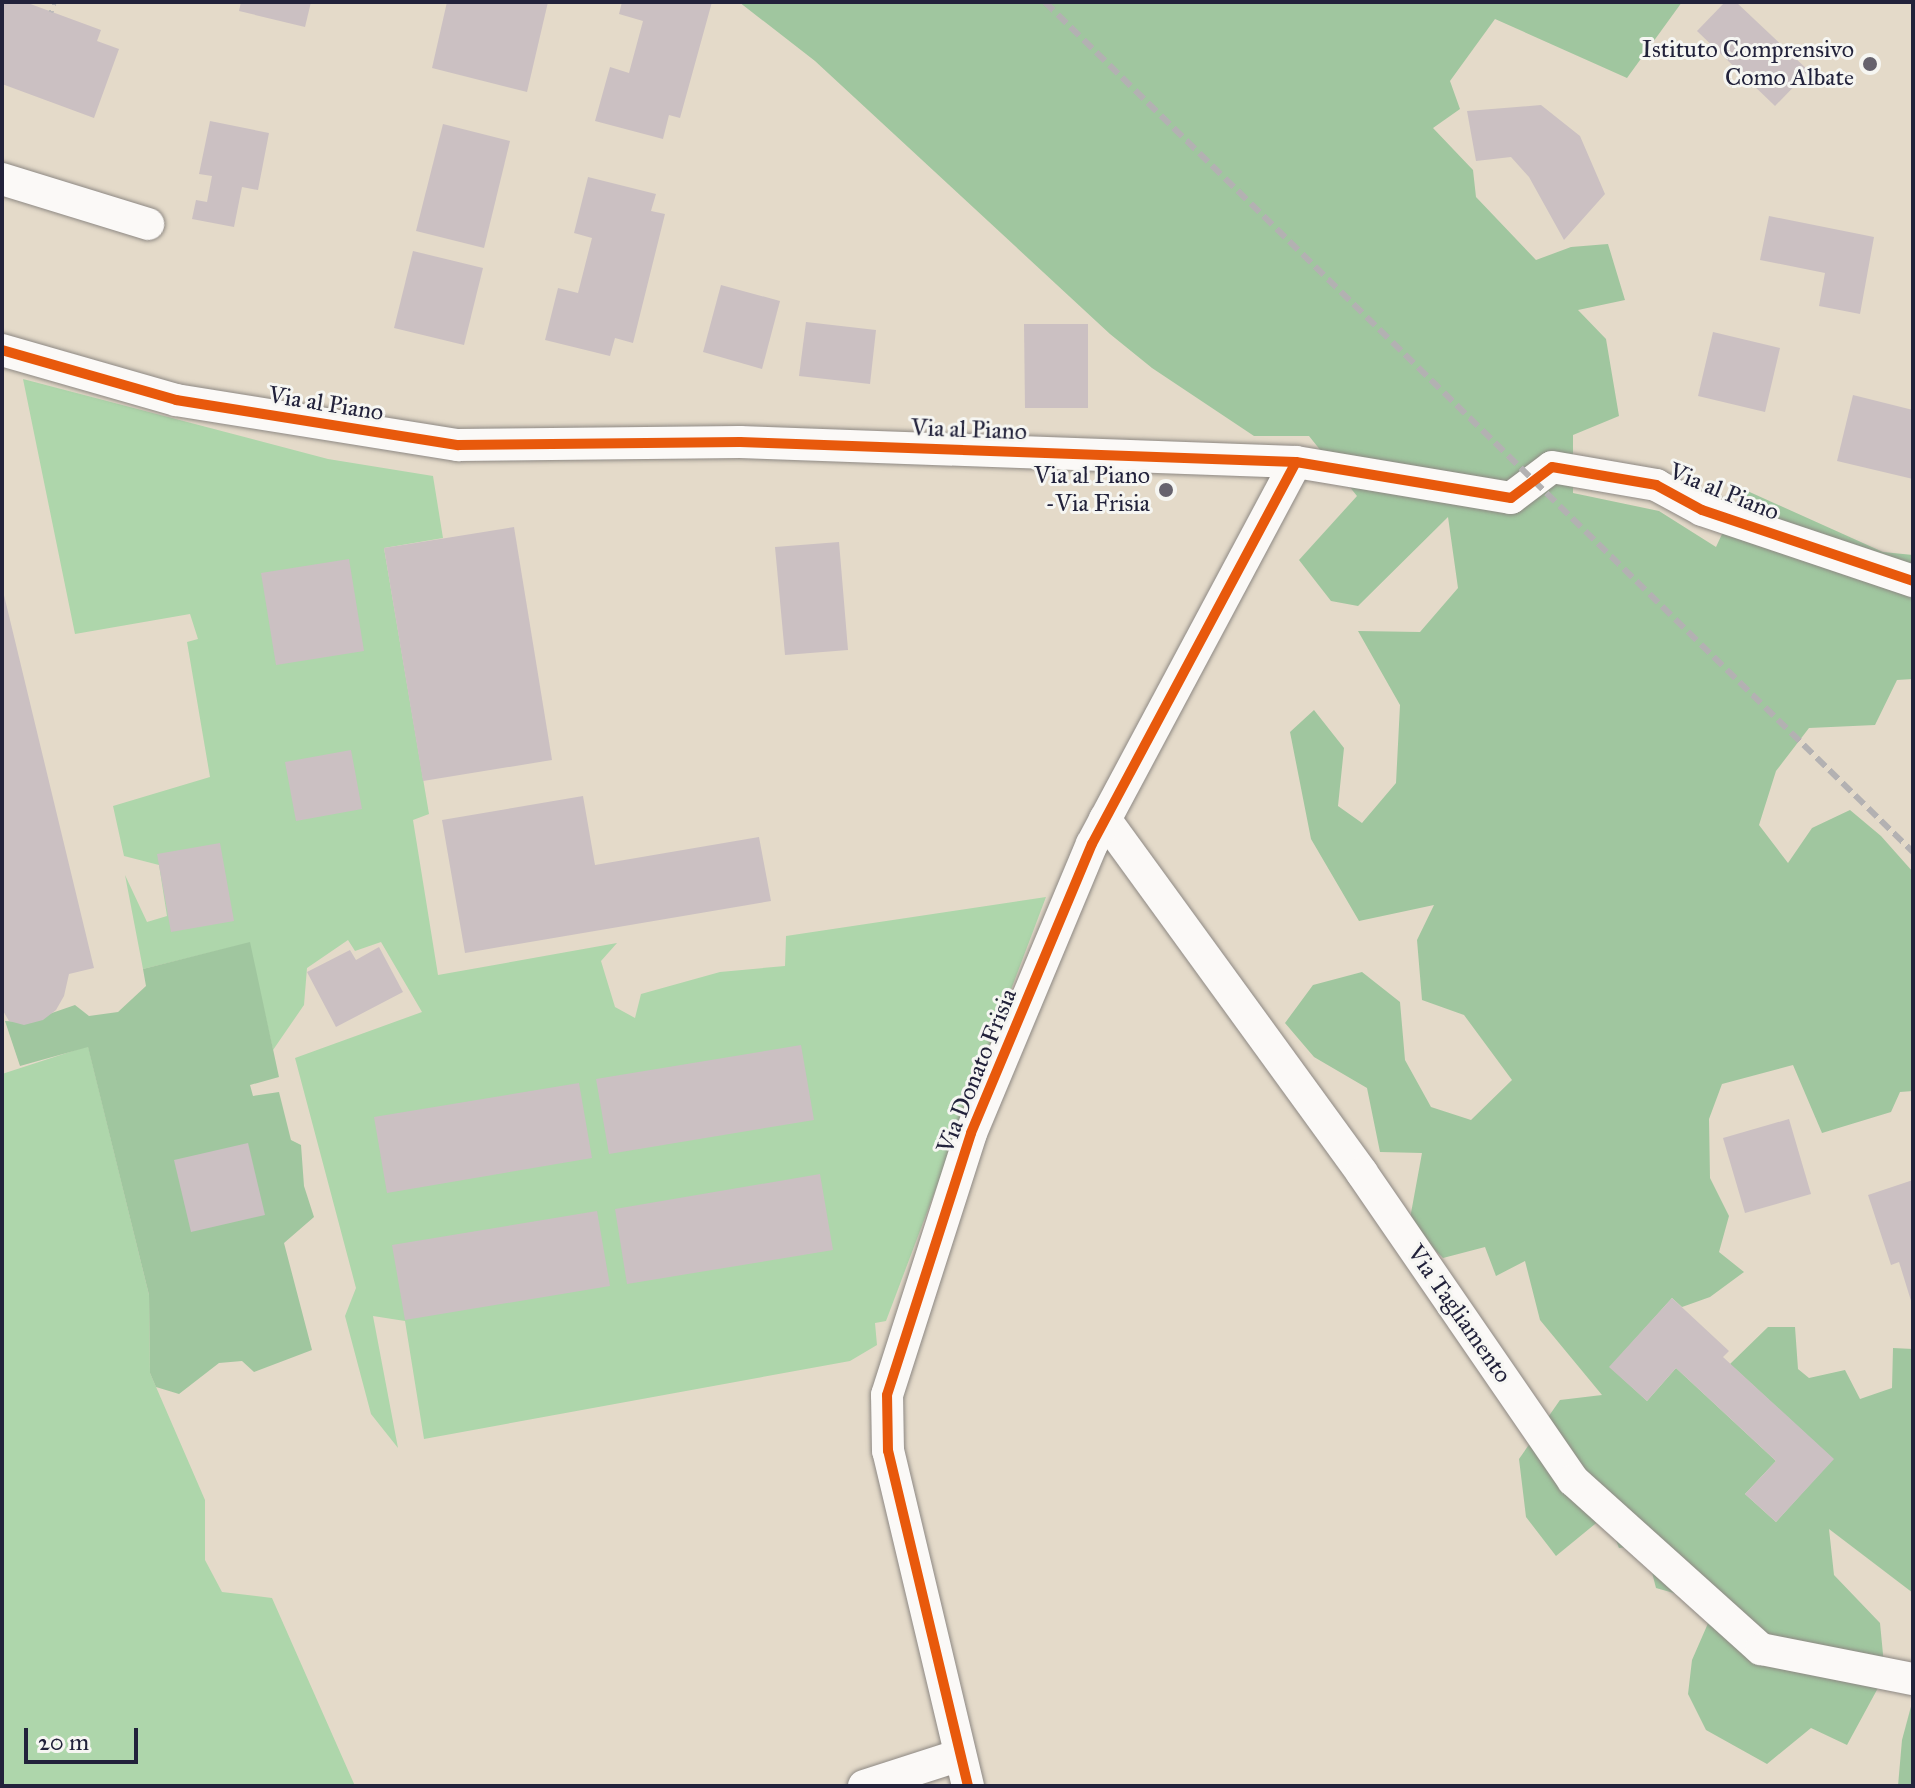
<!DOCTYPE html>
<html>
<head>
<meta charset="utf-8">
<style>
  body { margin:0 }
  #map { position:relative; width:1915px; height:1788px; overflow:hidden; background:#e4dac9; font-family:"IM FELL Great Primer",serif }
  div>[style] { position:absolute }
  .green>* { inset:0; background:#aed6ab }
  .forest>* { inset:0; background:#a0c69f }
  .building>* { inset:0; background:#cbc0c2 }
  .path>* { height:5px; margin-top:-2.5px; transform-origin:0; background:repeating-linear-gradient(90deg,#bcbaba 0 2px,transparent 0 8px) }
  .roads { filter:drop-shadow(0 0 2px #8d8883) drop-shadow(0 0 2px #8d8883) }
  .street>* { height:32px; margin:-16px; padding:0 16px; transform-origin:16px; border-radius:16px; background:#fbf9f7 }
  .rail>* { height:6px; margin-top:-3px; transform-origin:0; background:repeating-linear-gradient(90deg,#b3b1b2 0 12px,transparent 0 18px) }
  .cycleway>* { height:10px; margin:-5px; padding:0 5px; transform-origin:5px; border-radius:5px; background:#e8590c }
  .dots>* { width:22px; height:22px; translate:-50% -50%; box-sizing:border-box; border:4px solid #f6f6f2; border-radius:50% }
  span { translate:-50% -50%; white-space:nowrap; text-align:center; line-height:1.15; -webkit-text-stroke:6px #f6f6f2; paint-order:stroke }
  .poi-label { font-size:24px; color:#22223b }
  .right { translate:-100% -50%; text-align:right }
  .street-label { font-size:24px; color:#22223b }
  .frame { position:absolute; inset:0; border:4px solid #22223b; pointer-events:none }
  .scale { position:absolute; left:24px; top:1728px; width:114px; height:36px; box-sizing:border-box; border:4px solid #22223b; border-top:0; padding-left:10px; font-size:24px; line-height:28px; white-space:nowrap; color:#22223b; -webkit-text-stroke:6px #f6f6f2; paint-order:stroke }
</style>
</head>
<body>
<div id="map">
  <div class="green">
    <div style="clip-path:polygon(23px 379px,328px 459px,433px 476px,443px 538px,384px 548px,429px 814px,413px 820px,438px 975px,617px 943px,601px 961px,615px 1007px,635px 1018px,641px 994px,720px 972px,785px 966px,786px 936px,1046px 897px,886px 1321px,875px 1323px,877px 1345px,850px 1361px,424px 1439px,405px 1321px,373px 1316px,398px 1448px,371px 1414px,345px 1316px,356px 1288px,295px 1058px,422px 1012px,381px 942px,355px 951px,348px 940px,307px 968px,304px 1005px,273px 1050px,249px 943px,143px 969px,125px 875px,147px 922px,167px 916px,159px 865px,124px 856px,113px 806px,210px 777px,187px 642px,198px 639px,190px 614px,75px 634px)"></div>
    <div style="clip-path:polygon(88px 1046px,149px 1295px,150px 1373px,205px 1500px,205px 1560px,222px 1592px,272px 1598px,355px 1786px,2px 1786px,2px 1074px)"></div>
  </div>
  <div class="forest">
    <div style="clip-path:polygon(739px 2px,1682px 2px,1627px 78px,1495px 19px,1450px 81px,1460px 109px,1433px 128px,1473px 170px,1476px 197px,1536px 260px,1571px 247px,1608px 244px,1625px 300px,1578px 310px,1606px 339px,1619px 416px,1573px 435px,1573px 493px,1659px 511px,1716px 547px,1743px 489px,1883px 552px,1913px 555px,1913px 679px,1897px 680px,1875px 725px,1809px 728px,1776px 771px,1759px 825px,1788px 863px,1812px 828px,1850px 810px,1881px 836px,1913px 872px,1913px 1091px,1900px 1092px,1891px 1112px,1822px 1133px,1793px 1065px,1722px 1084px,1709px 1119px,1710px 1178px,1729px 1216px,1719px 1252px,1744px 1272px,1710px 1297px,1682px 1307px,1672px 1298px,1610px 1367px,1647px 1401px,1676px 1368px,1776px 1461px,1745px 1494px,1776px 1522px,1833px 1459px,1730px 1364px,1768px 1327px,1795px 1327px,1798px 1369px,1809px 1378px,1845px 1370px,1860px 1399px,1892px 1388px,1893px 1348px,1913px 1349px,1913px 1593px,1829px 1529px,1834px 1575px,1880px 1623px,1885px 1675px,1847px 1745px,1811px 1728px,1767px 1764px,1706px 1730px,1688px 1694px,1692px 1660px,1716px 1605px,1656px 1588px,1645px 1545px,1619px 1548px,1606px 1515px,1556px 1556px,1526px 1517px,1519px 1459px,1560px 1400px,1602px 1395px,1540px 1320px,1525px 1261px,1496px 1276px,1485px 1247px,1443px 1258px,1409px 1224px,1422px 1153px,1380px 1152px,1367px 1088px,1314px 1057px,1285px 1023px,1313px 985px,1362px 972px,1400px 1002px,1405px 1060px,1431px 1107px,1471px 1120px,1512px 1080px,1464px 1015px,1422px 1000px,1417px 940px,1434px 905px,1359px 921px,1311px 839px,1290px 732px,1314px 710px,1344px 748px,1338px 806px,1362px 823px,1396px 783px,1400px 705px,1358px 631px,1420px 632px,1458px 588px,1448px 517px,1358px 606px,1331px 601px,1299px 560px,1357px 496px,1309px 436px,1254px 436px,1152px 368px,1110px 334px,815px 61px)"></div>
    <div style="clip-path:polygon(250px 942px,279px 1077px,250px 1085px,253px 1096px,279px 1092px,291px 1140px,301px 1145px,304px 1186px,314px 1217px,284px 1243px,312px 1350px,254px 1372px,242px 1361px,219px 1363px,179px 1394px,156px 1387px,150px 1373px,149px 1295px,88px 1047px,20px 1066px,5px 1021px,26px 1022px,75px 1005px,89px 1016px,118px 1012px,146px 986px,143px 969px)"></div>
    <div style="clip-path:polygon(1913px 1699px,1913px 1786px,1898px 1786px,1902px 1740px)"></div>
  </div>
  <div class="building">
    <div style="clip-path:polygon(2px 2px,25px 2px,101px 30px,97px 41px,119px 49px,94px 118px,2px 84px)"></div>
    <div style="clip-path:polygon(241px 2px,311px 2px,305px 27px,239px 11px)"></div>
    <div style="clip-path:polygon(447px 2px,548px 2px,527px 92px,432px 68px)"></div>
    <div style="clip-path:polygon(622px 2px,712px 2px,680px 118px,669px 115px,663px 139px,595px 121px,610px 67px,629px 73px,643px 21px,619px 14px)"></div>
    <div style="clip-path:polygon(1725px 2px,1736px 2px,1809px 71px,1775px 106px,1697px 31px)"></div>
    <div style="clip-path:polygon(1541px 105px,1580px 136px,1605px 194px,1564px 240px,1529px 177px,1511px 157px,1476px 161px,1467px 111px)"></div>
    <div style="clip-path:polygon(210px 121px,269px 133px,258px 190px,242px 187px,234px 227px,192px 219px,196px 200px,207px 202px,212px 176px,199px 174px)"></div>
    <div style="clip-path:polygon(443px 124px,510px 141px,484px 248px,416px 231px)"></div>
    <div style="clip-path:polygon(588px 177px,656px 194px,651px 211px,665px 214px,633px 343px,615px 338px,610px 356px,545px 340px,558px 288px,578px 293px,592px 238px,574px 233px)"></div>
    <div style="clip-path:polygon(1769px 216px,1874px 237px,1860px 314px,1819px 306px,1825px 273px,1760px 260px)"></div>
    <div style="clip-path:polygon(413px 251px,483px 268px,464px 345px,394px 328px)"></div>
    <div style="clip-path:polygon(721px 285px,780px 301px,762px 369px,703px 352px)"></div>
    <div style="clip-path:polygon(806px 322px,876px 330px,870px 384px,799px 376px)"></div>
    <div style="clip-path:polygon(1024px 324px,1088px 324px,1088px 408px,1025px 408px)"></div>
    <div style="clip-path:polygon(1713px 332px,1780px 348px,1765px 412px,1698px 396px)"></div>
    <div style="clip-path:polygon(1853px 395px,1913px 410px,1913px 479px,1837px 461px)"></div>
    <div style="clip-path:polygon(514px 527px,552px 760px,423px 781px,384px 548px)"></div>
    <div style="clip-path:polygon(839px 542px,848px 650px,785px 655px,775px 547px)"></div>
    <div style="clip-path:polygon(349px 559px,364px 651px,276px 665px,261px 573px)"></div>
    <div style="clip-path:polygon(3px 591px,94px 968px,69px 974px,64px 996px,56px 1010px,43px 1020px,24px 1025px,9px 1021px,2px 1009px)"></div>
    <div style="clip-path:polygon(351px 750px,362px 809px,296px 821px,285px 762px)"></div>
    <div style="clip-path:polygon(583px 796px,595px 865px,759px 837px,771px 901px,465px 953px,442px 820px)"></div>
    <div style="clip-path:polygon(220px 843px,234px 921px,171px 932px,157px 854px)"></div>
    <div style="clip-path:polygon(379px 947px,403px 992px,336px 1027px,307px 972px,350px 950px,356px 960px)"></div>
    <div style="clip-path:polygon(801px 1045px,814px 1120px,609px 1154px,596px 1079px)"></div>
    <div style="clip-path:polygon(579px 1083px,592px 1158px,387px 1193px,374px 1117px)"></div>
    <div style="clip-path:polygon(1789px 1119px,1811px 1194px,1745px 1213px,1723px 1138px)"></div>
    <div style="clip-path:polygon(248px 1143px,265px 1215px,191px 1232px,174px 1160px)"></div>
    <div style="clip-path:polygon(820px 1174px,833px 1250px,627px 1284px,615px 1209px)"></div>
    <div style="clip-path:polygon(1913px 1180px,1913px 1304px,1912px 1304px,1899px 1262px,1891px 1265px,1868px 1195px)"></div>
    <div style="clip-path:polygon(597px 1211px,610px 1286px,405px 1320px,392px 1245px)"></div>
    <div style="clip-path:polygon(1672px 1298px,1729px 1351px,1723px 1357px,1834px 1459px,1776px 1522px,1745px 1494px,1776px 1461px,1676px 1368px,1647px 1401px,1609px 1367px)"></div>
  </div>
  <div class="path">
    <div style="left:51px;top:12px;width:10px;rotate:-73deg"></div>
  </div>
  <div class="roads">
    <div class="street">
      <div style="left:2px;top:179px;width:153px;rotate:17.1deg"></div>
      <div style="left:2px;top:350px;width:181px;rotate:16deg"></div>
      <div style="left:176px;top:400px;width:286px;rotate:9.1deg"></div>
      <div style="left:458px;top:445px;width:282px;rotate:-0.6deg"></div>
      <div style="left:740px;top:442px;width:556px;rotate:2.06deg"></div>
      <div style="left:1296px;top:462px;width:218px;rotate:9.5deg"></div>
      <div style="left:1511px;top:498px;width:51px;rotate:-37.1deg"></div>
      <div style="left:1552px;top:467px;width:106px;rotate:9.8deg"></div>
      <div style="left:1656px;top:485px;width:52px;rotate:28.5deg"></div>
      <div style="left:1702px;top:510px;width:223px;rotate:18.6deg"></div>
      <div style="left:1105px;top:819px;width:437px;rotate:54deg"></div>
      <div style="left:1362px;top:1173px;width:373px;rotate:55.5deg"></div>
      <div style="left:1573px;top:1480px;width:253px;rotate:42deg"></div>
      <div style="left:1761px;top:1649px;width:155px;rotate:11.2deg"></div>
      <div style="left:864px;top:1786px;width:101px;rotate:-17.9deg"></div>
      <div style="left:968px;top:1786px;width:344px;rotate:-103.4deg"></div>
      <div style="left:888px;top:1451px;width:56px;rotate:-91deg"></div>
      <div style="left:887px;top:1395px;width:275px;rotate:-72.2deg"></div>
      <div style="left:971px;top:1133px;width:313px;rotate:-67.3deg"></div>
      <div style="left:1092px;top:844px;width:433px;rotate:-61.9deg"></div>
    </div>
  </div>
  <div class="rail">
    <div style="left:1045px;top:2px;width:1215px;rotate:44.4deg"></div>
  </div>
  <div class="cycleway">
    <div style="left:2px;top:350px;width:181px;rotate:16deg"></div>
    <div style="left:176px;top:400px;width:286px;rotate:9.1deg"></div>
    <div style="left:458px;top:445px;width:282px;rotate:-0.6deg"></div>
    <div style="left:740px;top:442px;width:556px;rotate:2.06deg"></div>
    <div style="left:1296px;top:462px;width:218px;rotate:9.5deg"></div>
    <div style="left:1511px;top:498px;width:51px;rotate:-37.1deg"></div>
    <div style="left:1552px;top:467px;width:106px;rotate:9.8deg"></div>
    <div style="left:1656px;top:485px;width:52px;rotate:28.5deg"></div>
    <div style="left:1702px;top:510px;width:223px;rotate:18.6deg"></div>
    <div style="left:968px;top:1786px;width:344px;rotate:-103.4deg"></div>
    <div style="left:888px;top:1451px;width:56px;rotate:-91deg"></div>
    <div style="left:887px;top:1395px;width:275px;rotate:-72.2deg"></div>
    <div style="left:971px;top:1133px;width:313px;rotate:-67.3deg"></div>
    <div style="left:1092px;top:844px;width:433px;rotate:-61.9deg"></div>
  </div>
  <div class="dots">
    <div style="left:1870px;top:64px;background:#66626d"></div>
    <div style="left:1166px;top:490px;background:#66626d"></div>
  </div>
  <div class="poi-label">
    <span class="right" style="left:1854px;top:64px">Istituto Comprensivo<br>Como Albate</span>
    <span class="right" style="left:1150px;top:490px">Via al Piano<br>-Via Frisia</span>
  </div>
  <div class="street-label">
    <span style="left:326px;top:404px;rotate:9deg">Via al Piano</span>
    <span style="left:969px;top:430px;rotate:2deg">Via al Piano</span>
    <span style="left:1724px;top:492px;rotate:22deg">Via al Piano</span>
    <span style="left:977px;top:1071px;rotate:-68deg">Via Donato Frisia</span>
    <span style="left:1459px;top:1314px;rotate:55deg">Via Tagliamento</span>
  </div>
  <div class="frame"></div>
  <div class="scale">20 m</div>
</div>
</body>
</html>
